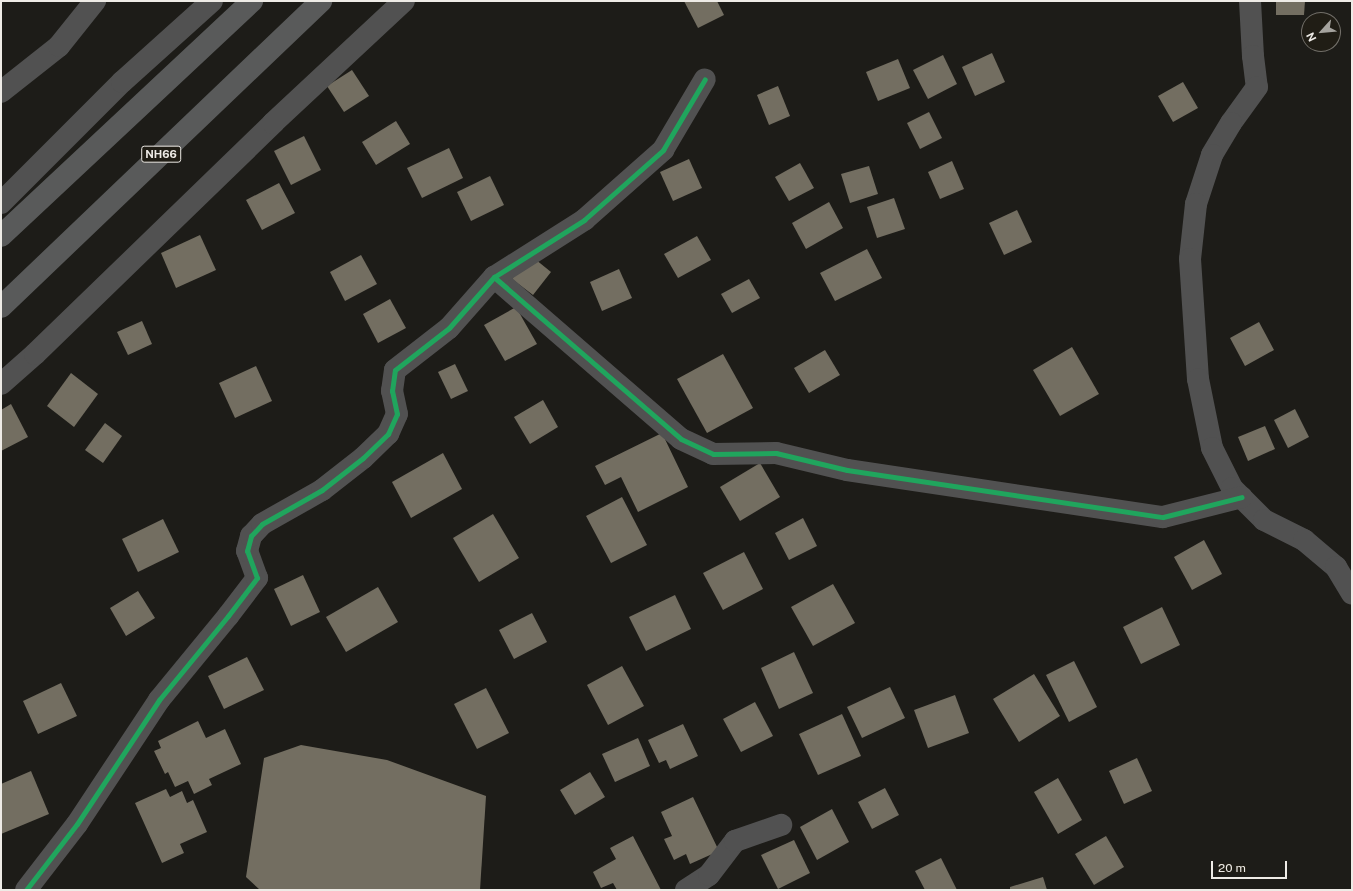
<!DOCTYPE html>
<html>
<head>
<meta charset="utf-8">
<style>
  body { margin:0 }
  #map { position:relative; width:1353px; height:891px; overflow:hidden; background:#1d1c18; font-family:"Public Sans",sans-serif }
  div>[style] { position:absolute }
  .building>* { inset:0; background:#736e61 }
  .minor>* { height:22px; margin:-11px; padding:0 11px; transform-origin:11px; border-radius:11px; background:#515151 }
  .tertiary>* { height:22px; margin:-11px; padding:0 11px; transform-origin:11px; border-radius:11px; background:#515151 }
  .trunk>* { height:22px; margin:-11px; padding:0 11px; transform-origin:11px; border-radius:11px; background:#595a5a }
  .cycleway>* { height:5px; margin:-2.5px; padding:0 2.5px; transform-origin:2.5px; border-radius:2.5px; background:#20a55d }
  span { translate:-50% -50%; white-space:nowrap; text-align:center; line-height:1.15; -webkit-text-stroke:4px #201d15; paint-order:stroke }
  .shield-label span { padding:1px 3px; background:#201d15; border:1px solid; border-radius:3px; -webkit-text-stroke-width:0 }
  .shield-label { font-size:11px; color:#eeebe6; font-weight:700 }
  .frame { position:absolute; inset:0; border:2px solid #eeebe6; pointer-events:none }
  .north { position:absolute; left:1301px; top:12px; width:40px; height:40px; box-sizing:border-box; background:#201d15; border:1px solid #726f69; border-radius:50%; rotate:243deg; font-size:11px; font-weight:700; line-height:16px; text-align:center; color:#eeebe6 }
  .north::after { content:''; display:block; margin:auto; width:14px; height:18px; background:#a5a39e; clip-path:polygon(50% 0,100% 100%,50% 72%,0 100%) }
  .scale { position:absolute; left:1211px; top:861px; width:76px; height:18px; box-sizing:border-box; border:2px solid #eeebe6; border-top:0; padding-left:5px; font-size:12px; line-height:14px; white-space:nowrap; color:#eeebe6; -webkit-text-stroke:3px #201d15; paint-order:stroke }
</style>
</head>
<body>
<div id="map">
  <div class="building">
    <div style="clip-path:polygon(684px 1px,717px 1px,724px 15px,698px 28px)"></div>
    <div style="clip-path:polygon(1276px 1px,1305px 1px,1304px 15px,1276px 15px)"></div>
    <div style="clip-path:polygon(992px 53px,1005px 82px,975px 96px,962px 67px)"></div>
    <div style="clip-path:polygon(943px 55px,957px 84px,928px 99px,913px 70px)"></div>
    <div style="clip-path:polygon(898px 59px,910px 88px,878px 101px,866px 72px)"></div>
    <div style="clip-path:polygon(352px 70px,369px 96px,344px 112px,327px 86px)"></div>
    <div style="clip-path:polygon(1183px 82px,1198px 108px,1173px 122px,1158px 96px)"></div>
    <div style="clip-path:polygon(778px 86px,790px 116px,769px 125px,757px 95px)"></div>
    <div style="clip-path:polygon(929px 112px,942px 138px,920px 149px,907px 123px)"></div>
    <div style="clip-path:polygon(396px 121px,410px 144px,376px 165px,362px 142px)"></div>
    <div style="clip-path:polygon(304px 136px,321px 170px,291px 185px,274px 151px)"></div>
    <div style="clip-path:polygon(449px 148px,463px 178px,422px 198px,407px 168px)"></div>
    <div style="clip-path:polygon(689px 159px,702px 188px,673px 201px,660px 172px)"></div>
    <div style="clip-path:polygon(952px 161px,964px 189px,940px 199px,928px 172px)"></div>
    <div style="clip-path:polygon(800px 163px,814px 188px,789px 201px,775px 177px)"></div>
    <div style="clip-path:polygon(869px 166px,878px 194px,850px 203px,841px 174px)"></div>
    <div style="clip-path:polygon(490px 176px,504px 205px,471px 221px,457px 192px)"></div>
    <div style="clip-path:polygon(279px 183px,295px 213px,262px 230px,246px 200px)"></div>
    <div style="clip-path:polygon(894px 198px,905px 229px,877px 238px,867px 207px)"></div>
    <div style="clip-path:polygon(829px 202px,843px 228px,806px 249px,792px 223px)"></div>
    <div style="clip-path:polygon(1017px 210px,1032px 242px,1004px 255px,989px 223px)"></div>
    <div style="clip-path:polygon(200px 235px,216px 270px,176px 288px,161px 253px)"></div>
    <div style="clip-path:polygon(697px 236px,711px 260px,678px 278px,664px 254px)"></div>
    <div style="clip-path:polygon(867px 249px,882px 278px,835px 301px,820px 273px)"></div>
    <div style="clip-path:polygon(361px 255px,377px 284px,345px 301px,330px 272px)"></div>
    <div style="clip-path:polygon(530px 255px,551px 272px,533px 295px,512px 279px)"></div>
    <div style="clip-path:polygon(619px 269px,632px 298px,602px 311px,590px 282px)"></div>
    <div style="clip-path:polygon(749px 279px,760px 298px,732px 313px,721px 294px)"></div>
    <div style="clip-path:polygon(390px 299px,406px 328px,378px 343px,363px 314px)"></div>
    <div style="clip-path:polygon(516px 307px,537px 344px,505px 361px,484px 325px)"></div>
    <div style="clip-path:polygon(142px 321px,152px 344px,128px 355px,117px 332px)"></div>
    <div style="clip-path:polygon(1259px 322px,1274px 350px,1245px 366px,1230px 338px)"></div>
    <div style="clip-path:polygon(1072px 347px,1099px 394px,1060px 416px,1033px 370px)"></div>
    <div style="clip-path:polygon(825px 350px,840px 375px,809px 393px,794px 368px)"></div>
    <div style="clip-path:polygon(723px 354px,753px 408px,707px 433px,677px 379px)"></div>
    <div style="clip-path:polygon(455px 364px,468px 391px,451px 399px,438px 372px)"></div>
    <div style="clip-path:polygon(256px 366px,272px 401px,235px 418px,219px 383px)"></div>
    <div style="clip-path:polygon(71px 373px,98px 394px,74px 427px,47px 406px)"></div>
    <div style="clip-path:polygon(543px 400px,558px 427px,530px 444px,514px 417px)"></div>
    <div style="clip-path:polygon(11px 404px,28px 437px,1px 451px,1px 410px)"></div>
    <div style="clip-path:polygon(1295px 409px,1309px 437px,1288px 448px,1274px 420px)"></div>
    <div style="clip-path:polygon(105px 423px,122px 436px,103px 463px,85px 450px)"></div>
    <div style="clip-path:polygon(1265px 426px,1275px 449px,1248px 461px,1238px 437px)"></div>
    <div style="clip-path:polygon(662px 433px,688px 487px,638px 512px,621px 477px,605px 485px,595px 466px)"></div>
    <div style="clip-path:polygon(443px 453px,462px 489px,411px 518px,392px 482px)"></div>
    <div style="clip-path:polygon(760px 463px,780px 497px,740px 521px,720px 487px)"></div>
    <div style="clip-path:polygon(622px 497px,647px 545px,611px 563px,586px 516px)"></div>
    <div style="clip-path:polygon(493px 514px,519px 558px,479px 582px,453px 538px)"></div>
    <div style="clip-path:polygon(803px 518px,817px 546px,789px 560px,775px 533px)"></div>
    <div style="clip-path:polygon(163px 519px,179px 552px,138px 572px,122px 539px)"></div>
    <div style="clip-path:polygon(1204px 540px,1222px 574px,1192px 590px,1174px 557px)"></div>
    <div style="clip-path:polygon(744px 552px,763px 589px,723px 610px,703px 573px)"></div>
    <div style="clip-path:polygon(303px 575px,320px 612px,291px 626px,274px 589px)"></div>
    <div style="clip-path:polygon(833px 584px,855px 623px,813px 646px,791px 607px)"></div>
    <div style="clip-path:polygon(378px 587px,398px 622px,346px 652px,326px 617px)"></div>
    <div style="clip-path:polygon(138px 591px,155px 618px,126px 636px,110px 608px)"></div>
    <div style="clip-path:polygon(675px 595px,691px 629px,646px 651px,629px 617px)"></div>
    <div style="clip-path:polygon(1162px 607px,1180px 645px,1141px 664px,1123px 627px)"></div>
    <div style="clip-path:polygon(532px 613px,547px 642px,514px 659px,499px 630px)"></div>
    <div style="clip-path:polygon(794px 652px,813px 693px,779px 709px,761px 668px)"></div>
    <div style="clip-path:polygon(247px 657px,264px 690px,224px 709px,208px 676px)"></div>
    <div style="clip-path:polygon(1074px 661px,1097px 707px,1069px 722px,1046px 675px)"></div>
    <div style="clip-path:polygon(622px 666px,644px 706px,608px 725px,587px 685px)"></div>
    <div style="clip-path:polygon(1034px 674px,1060px 716px,1019px 742px,993px 699px)"></div>
    <div style="clip-path:polygon(61px 683px,77px 716px,38px 734px,23px 701px)"></div>
    <div style="clip-path:polygon(890px 687px,905px 718px,862px 738px,847px 707px)"></div>
    <div style="clip-path:polygon(486px 688px,509px 733px,477px 749px,454px 704px)"></div>
    <div style="clip-path:polygon(955px 695px,969px 733px,928px 748px,914px 710px)"></div>
    <div style="clip-path:polygon(755px 702px,773px 736px,741px 752px,723px 719px)"></div>
    <div style="clip-path:polygon(842px 714px,861px 756px,818px 775px,799px 734px)"></div>
    <div style="clip-path:polygon(198px 721px,206px 738px,225px 729px,241px 764px,209px 779px,212px 785px,194px 794px,188px 781px,175px 787px,168px 772px,165px 774px,154px 751px,161px 748px,158px 741px)"></div>
    <div style="clip-path:polygon(683px 724px,698px 756px,670px 769px,666px 760px,659px 763px,648px 740px)"></div>
    <div style="clip-path:polygon(638px 738px,650px 766px,615px 782px,602px 754px)"></div>
    <div style="clip-path:polygon(301px 745px,387px 760px,486px 796px,480px 890px,260px 890px,246px 877px,264px 758px)"></div>
    <div style="clip-path:polygon(1137px 758px,1152px 791px,1124px 804px,1109px 771px)"></div>
    <div style="clip-path:polygon(31px 771px,49px 814px,1px 834px,1px 784px)"></div>
    <div style="clip-path:polygon(590px 772px,605px 797px,575px 815px,560px 790px)"></div>
    <div style="clip-path:polygon(1058px 778px,1082px 820px,1058px 834px,1034px 792px)"></div>
    <div style="clip-path:polygon(885px 788px,899px 815px,872px 829px,858px 802px)"></div>
    <div style="clip-path:polygon(166px 789px,170px 797px,182px 791px,187px 803px,193px 800px,207px 832px,180px 844px,184px 853px,162px 863px,135px 803px)"></div>
    <div style="clip-path:polygon(693px 797px,719px 851px,690px 864px,686px 854px,674px 860px,664px 839px,672px 836px,661px 812px)"></div>
    <div style="clip-path:polygon(832px 809px,849px 842px,817px 860px,800px 827px)"></div>
    <div style="clip-path:polygon(633px 836px,661px 890px,617px 890px,613px 883px,601px 888px,593px 872px,616px 859px,610px 848px)"></div>
    <div style="clip-path:polygon(1106px 836px,1124px 867px,1094px 885px,1075px 854px)"></div>
    <div style="clip-path:polygon(794px 840px,810px 873px,778px 889px,761px 855px)"></div>
    <div style="clip-path:polygon(941px 858px,957px 890px,925px 890px,915px 871px)"></div>
    <div style="clip-path:polygon(1043px 877px,1047px 890px,1010px 890px,1010px 887px)"></div>
  </div>
  <div class="minor">
    <div style="left:1250px;top:1px;width:55px;rotate:86.9deg"></div>
    <div style="left:1253px;top:56px;width:31px;rotate:83deg"></div>
    <div style="left:1257px;top:87px;width:44px;rotate:125.8deg"></div>
    <div style="left:1231px;top:123px;width:37px;rotate:121deg"></div>
    <div style="left:1212px;top:155px;width:52px;rotate:108.1deg"></div>
    <div style="left:1196px;top:204px;width:55px;rotate:96.2deg"></div>
    <div style="left:1190px;top:259px;width:120px;rotate:86.2deg"></div>
    <div style="left:1198px;top:379px;width:70px;rotate:78.5deg"></div>
    <div style="left:1212px;top:448px;width:45px;rotate:63.4deg"></div>
    <div style="left:1232px;top:488px;width:45px;rotate:45deg"></div>
    <div style="left:1264px;top:520px;width:45px;rotate:26.6deg"></div>
    <div style="left:1304px;top:540px;width:42px;rotate:40.2deg"></div>
    <div style="left:1336px;top:567px;width:31px;rotate:59deg"></div>
    <div style="left:1px;top:92px;width:74px;rotate:-38.4deg"></div>
    <div style="left:59px;top:46px;width:58px;rotate:-51.3deg"></div>
    <div style="left:494px;top:277px;width:247px;rotate:40.9deg"></div>
    <div style="left:681px;top:439px;width:35px;rotate:25deg"></div>
    <div style="left:713px;top:454px;width:63px;rotate:-0.9deg"></div>
    <div style="left:776px;top:453px;width:73px;rotate:13.5deg"></div>
    <div style="left:847px;top:470px;width:319px;rotate:8.5deg"></div>
    <div style="left:1163px;top:517px;width:81px;rotate:-14.2deg"></div>
    <div style="left:26px;top:890px;width:83px;rotate:-52.3deg"></div>
    <div style="left:77px;top:824px;width:149px;rotate:-56.5deg"></div>
    <div style="left:159px;top:700px;width:109px;rotate:-50.6deg"></div>
    <div style="left:228px;top:616px;width:48px;rotate:-52.7deg"></div>
    <div style="left:257px;top:578px;width:29px;rotate:-110deg"></div>
    <div style="left:247px;top:551px;width:16px;rotate:-75deg"></div>
    <div style="left:251px;top:536px;width:16px;rotate:-47deg"></div>
    <div style="left:262px;top:524px;width:69px;rotate:-29.5deg"></div>
    <div style="left:322px;top:490px;width:52px;rotate:-38deg"></div>
    <div style="left:363px;top:458px;width:35px;rotate:-44deg"></div>
    <div style="left:388px;top:434px;width:22px;rotate:-66deg"></div>
    <div style="left:397px;top:414px;width:24px;rotate:-102deg"></div>
    <div style="left:392px;top:391px;width:21px;rotate:-82deg"></div>
    <div style="left:395px;top:370px;width:68px;rotate:-37.9deg"></div>
    <div style="left:449px;top:328px;width:68px;rotate:-48.6deg"></div>
    <div style="left:494px;top:277px;width:107px;rotate:-32.3deg"></div>
    <div style="left:584px;top:220px;width:106px;rotate:-41.5deg"></div>
    <div style="left:663px;top:150px;width:82px;rotate:-59.4deg"></div>
    <div style="left:686px;top:890px;width:27px;rotate:-33deg"></div>
    <div style="left:709px;top:875px;width:43px;rotate:-52.6deg"></div>
    <div style="left:735px;top:841px;width:49px;rotate:-19.2deg"></div>
  </div>
  <div class="tertiary">
    <div style="left:1px;top:203px;width:171px;rotate:-45deg"></div>
    <div style="left:122px;top:82px;width:121px;rotate:-42deg"></div>
    <div style="left:1px;top:384px;width:45px;rotate:-41.4deg"></div>
    <div style="left:35px;top:354px;width:332px;rotate:-44.1deg"></div>
    <div style="left:273px;top:123px;width:179px;rotate:-43deg"></div>
  </div>
  <div class="trunk">
    <div style="left:1px;top:236px;width:344px;rotate:-43.1deg"></div>
    <div style="left:1px;top:307px;width:443px;rotate:-43.7deg"></div>
  </div>
  <div class="cycleway">
    <div style="left:494px;top:277px;width:247px;rotate:40.9deg"></div>
    <div style="left:681px;top:439px;width:35px;rotate:25deg"></div>
    <div style="left:713px;top:454px;width:63px;rotate:-0.9deg"></div>
    <div style="left:776px;top:453px;width:73px;rotate:13.5deg"></div>
    <div style="left:847px;top:470px;width:319px;rotate:8.5deg"></div>
    <div style="left:1163px;top:517px;width:81px;rotate:-14.2deg"></div>
    <div style="left:26px;top:890px;width:83px;rotate:-52.3deg"></div>
    <div style="left:77px;top:824px;width:149px;rotate:-56.5deg"></div>
    <div style="left:159px;top:700px;width:109px;rotate:-50.6deg"></div>
    <div style="left:228px;top:616px;width:48px;rotate:-52.7deg"></div>
    <div style="left:257px;top:578px;width:29px;rotate:-110deg"></div>
    <div style="left:247px;top:551px;width:16px;rotate:-75deg"></div>
    <div style="left:251px;top:536px;width:16px;rotate:-47deg"></div>
    <div style="left:262px;top:524px;width:69px;rotate:-29.5deg"></div>
    <div style="left:322px;top:490px;width:52px;rotate:-38deg"></div>
    <div style="left:363px;top:458px;width:35px;rotate:-44deg"></div>
    <div style="left:388px;top:434px;width:22px;rotate:-66deg"></div>
    <div style="left:397px;top:414px;width:24px;rotate:-102deg"></div>
    <div style="left:392px;top:391px;width:21px;rotate:-82deg"></div>
    <div style="left:395px;top:370px;width:68px;rotate:-37.9deg"></div>
    <div style="left:449px;top:328px;width:68px;rotate:-48.6deg"></div>
    <div style="left:494px;top:277px;width:107px;rotate:-32.3deg"></div>
    <div style="left:584px;top:220px;width:106px;rotate:-41.5deg"></div>
    <div style="left:663px;top:150px;width:82px;rotate:-59.4deg"></div>
  </div>
  <div class="shield-label">
    <span style="left:161px;top:154px">NH66</span>
  </div>
  <div class="frame"></div>
  <div class="north">N</div>
  <div class="scale">20 m</div>
</div>
</body>
</html>
